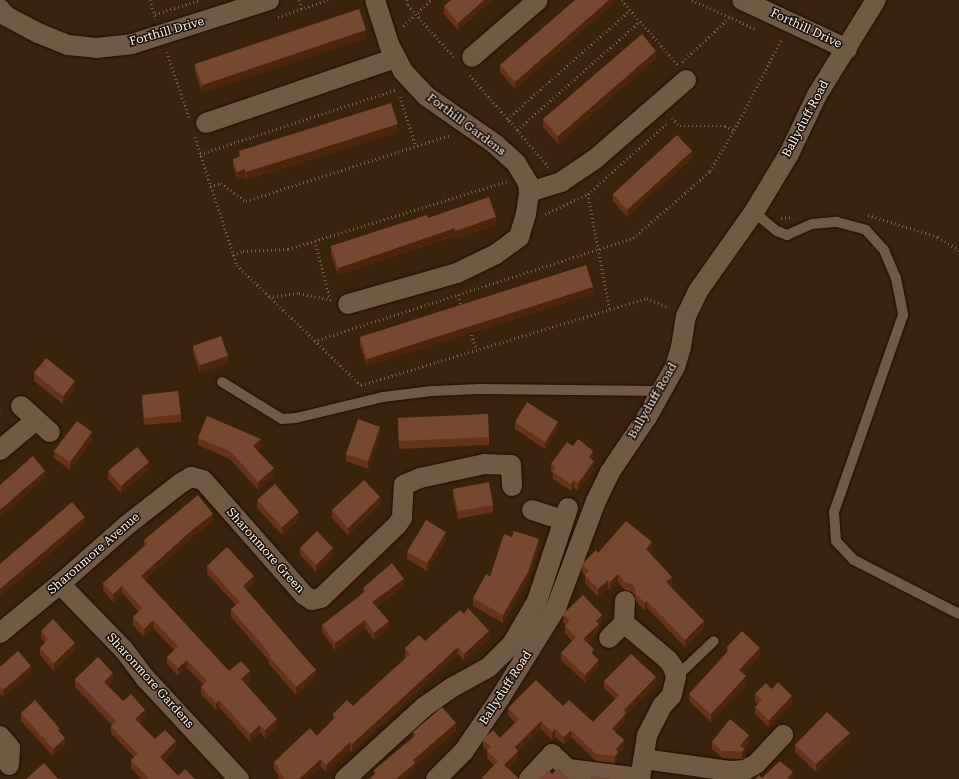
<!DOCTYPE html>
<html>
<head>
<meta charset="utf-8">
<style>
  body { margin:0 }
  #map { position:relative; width:959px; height:779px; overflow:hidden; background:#37230e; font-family:"Roboto Serif",serif }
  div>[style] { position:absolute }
  .path>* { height:2.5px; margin-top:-1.25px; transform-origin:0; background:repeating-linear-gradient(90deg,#736150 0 1px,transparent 0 4px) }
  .roads { filter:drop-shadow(0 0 1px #1e0b00) drop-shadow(0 0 1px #1e0b00) }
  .lane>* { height:10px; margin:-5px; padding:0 5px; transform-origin:5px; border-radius:5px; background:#715944 }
  .street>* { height:20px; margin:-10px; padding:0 10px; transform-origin:10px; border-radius:10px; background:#715944 }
  .wall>* { inset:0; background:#66331a }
  .shaded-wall>* { inset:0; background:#4d240c }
  .building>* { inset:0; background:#774831 }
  span { translate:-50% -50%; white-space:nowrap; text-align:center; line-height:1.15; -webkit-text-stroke:3px #180e06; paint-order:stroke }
  .street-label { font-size:12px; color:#fef2e8 }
</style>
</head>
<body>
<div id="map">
  <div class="path">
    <div style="left:150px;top:0;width:20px;rotate:72deg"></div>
    <div style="left:299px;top:0;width:9px;rotate:72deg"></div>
    <div style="left:407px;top:0;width:5px;rotate:79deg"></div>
    <div style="left:408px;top:5px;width:71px;rotate:48.4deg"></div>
    <div style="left:622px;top:0;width:86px;rotate:49.3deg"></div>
    <div style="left:692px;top:0;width:70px;rotate:24.4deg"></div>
    <div style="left:155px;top:14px;width:47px;rotate:-17.3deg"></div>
    <div style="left:278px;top:17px;width:53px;rotate:-18.8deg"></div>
    <div style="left:403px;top:26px;width:38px;rotate:-43deg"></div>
    <div style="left:167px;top:52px;width:69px;rotate:71.3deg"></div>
    <div style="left:682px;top:62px;width:66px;rotate:-43.2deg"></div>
    <div style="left:470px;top:75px;width:121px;rotate:49.3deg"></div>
    <div style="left:400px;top:97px;width:52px;rotate:71.9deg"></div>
    <div style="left:672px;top:118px;width:11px;rotate:45deg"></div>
    <div style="left:680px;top:126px;width:45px"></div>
    <div style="left:725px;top:126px;width:10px;rotate:24deg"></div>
    <div style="left:507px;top:119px;width:164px;rotate:-41.5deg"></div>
    <div style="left:517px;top:130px;width:164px;rotate:-41.5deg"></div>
    <div style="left:195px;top:137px;width:135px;rotate:71.8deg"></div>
    <div style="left:237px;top:265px;width:173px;rotate:44.1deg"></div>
    <div style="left:361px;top:385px;width:299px;rotate:-16.9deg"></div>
    <div style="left:647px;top:298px;width:24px;rotate:24deg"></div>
    <div style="left:200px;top:154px;width:205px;rotate:-18.2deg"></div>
    <div style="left:210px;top:186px;width:11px;rotate:-15deg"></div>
    <div style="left:221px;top:183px;width:31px;rotate:36deg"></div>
    <div style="left:246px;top:201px;width:214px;rotate:-17.9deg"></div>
    <div style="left:588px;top:194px;width:118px;rotate:79.3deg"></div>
    <div style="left:545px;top:214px;width:47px;rotate:-24.9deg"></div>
    <div style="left:588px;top:194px;width:105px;rotate:-41.9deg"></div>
    <div style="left:868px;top:215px;width:73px;rotate:17.4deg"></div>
    <div style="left:938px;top:237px;width:25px;rotate:32deg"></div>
    <div style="left:781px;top:218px;width:11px;rotate:-5deg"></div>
    <div style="left:315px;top:241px;width:59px;rotate:75.3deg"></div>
    <div style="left:233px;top:255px;width:11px;rotate:-22deg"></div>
    <div style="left:243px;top:251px;width:45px;rotate:-2.5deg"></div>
    <div style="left:288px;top:249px;width:229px;rotate:-17.2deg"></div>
    <div style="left:458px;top:295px;width:13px;rotate:72deg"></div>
    <div style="left:269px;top:297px;width:30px;rotate:-8deg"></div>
    <div style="left:299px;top:293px;width:34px;rotate:12deg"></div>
    <div style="left:470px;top:331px;width:20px;rotate:70deg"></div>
    <div style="left:314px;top:341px;width:335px;rotate:-17.9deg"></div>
    <div style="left:633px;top:238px;width:102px;rotate:-41deg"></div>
    <div style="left:710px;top:171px;width:48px;rotate:-59.7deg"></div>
    <div style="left:734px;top:130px;width:102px;rotate:-62.4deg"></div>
  </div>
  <div class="roads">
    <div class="lane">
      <div style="left:754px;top:212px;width:30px;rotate:40deg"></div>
      <div style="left:777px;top:231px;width:11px;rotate:22deg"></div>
      <div style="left:787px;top:235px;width:27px;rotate:-24deg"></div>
      <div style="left:812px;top:224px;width:25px;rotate:-5deg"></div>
      <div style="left:837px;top:222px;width:30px;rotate:15deg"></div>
      <div style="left:866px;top:230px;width:27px;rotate:48deg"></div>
      <div style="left:884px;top:250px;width:30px;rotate:67deg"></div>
      <div style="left:896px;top:278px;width:38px;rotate:79deg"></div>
      <div style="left:903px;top:315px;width:209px;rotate:109.3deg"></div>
      <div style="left:834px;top:512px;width:29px;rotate:86deg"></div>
      <div style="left:836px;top:541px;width:26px;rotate:47deg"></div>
      <div style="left:854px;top:560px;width:118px;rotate:27.2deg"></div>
      <div style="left:222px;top:382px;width:70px;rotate:31.7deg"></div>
      <div style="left:282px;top:419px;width:14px;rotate:-4deg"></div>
      <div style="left:296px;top:418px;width:89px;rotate:-13.6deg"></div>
      <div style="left:383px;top:397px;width:49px;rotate:-7deg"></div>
      <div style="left:432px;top:391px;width:48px;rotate:-2.4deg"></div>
      <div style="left:480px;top:389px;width:181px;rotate:0.6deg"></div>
      <div style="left:676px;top:677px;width:52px;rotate:-43.5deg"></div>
    </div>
    <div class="street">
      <div style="left:742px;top:0;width:116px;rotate:25deg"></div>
      <div style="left:0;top:9px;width:9px;rotate:49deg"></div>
      <div style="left:6px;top:16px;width:36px;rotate:28deg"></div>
      <div style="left:38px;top:33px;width:32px;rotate:22deg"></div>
      <div style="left:68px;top:45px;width:28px;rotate:6deg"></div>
      <div style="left:96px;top:48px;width:36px;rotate:-6deg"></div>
      <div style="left:132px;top:44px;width:144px;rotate:-17.8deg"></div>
      <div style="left:472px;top:57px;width:87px;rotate:-40.8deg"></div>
      <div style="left:206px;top:123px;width:201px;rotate:-18.9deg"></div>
      <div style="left:529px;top:192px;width:34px;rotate:-17deg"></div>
      <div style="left:561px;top:182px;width:40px;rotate:-34deg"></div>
      <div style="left:594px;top:160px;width:122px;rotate:-41deg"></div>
      <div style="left:348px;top:304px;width:113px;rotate:-15.9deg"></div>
      <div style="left:457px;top:273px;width:43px;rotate:-26deg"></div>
      <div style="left:496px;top:254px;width:29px;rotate:-36deg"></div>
      <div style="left:519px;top:237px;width:24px;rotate:-73deg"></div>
      <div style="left:526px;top:214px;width:22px;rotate:-82deg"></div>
      <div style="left:529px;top:192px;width:9px;rotate:-96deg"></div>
      <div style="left:528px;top:183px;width:23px;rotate:-121deg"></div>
      <div style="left:516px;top:163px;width:28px;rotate:-138deg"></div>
      <div style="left:495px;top:144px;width:84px;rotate:-145.2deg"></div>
      <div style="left:426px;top:96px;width:34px;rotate:-133deg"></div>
      <div style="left:403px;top:71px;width:27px;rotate:-118deg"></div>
      <div style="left:390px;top:47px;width:49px;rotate:-107.7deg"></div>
      <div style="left:21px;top:406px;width:39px;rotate:42deg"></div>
      <div style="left:0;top:450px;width:47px;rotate:-39.8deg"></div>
      <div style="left:532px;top:510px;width:33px;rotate:18deg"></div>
      <div style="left:60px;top:584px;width:92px;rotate:45.9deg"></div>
      <div style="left:124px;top:650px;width:36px;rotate:53deg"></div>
      <div style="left:146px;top:679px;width:137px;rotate:47.1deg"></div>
      <div style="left:625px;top:601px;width:22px;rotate:93deg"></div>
      <div style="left:624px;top:623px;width:57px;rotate:40.1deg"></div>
      <div style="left:668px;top:660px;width:9px;rotate:54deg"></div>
      <div style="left:673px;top:667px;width:10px;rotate:73deg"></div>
      <div style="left:676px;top:677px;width:18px;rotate:103deg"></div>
      <div style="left:672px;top:695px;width:15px;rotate:132deg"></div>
      <div style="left:662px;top:706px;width:34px;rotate:117deg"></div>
      <div style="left:647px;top:736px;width:44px;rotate:99.2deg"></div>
      <div style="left:0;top:633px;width:77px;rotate:-39.2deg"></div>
      <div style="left:60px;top:584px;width:89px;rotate:-41.4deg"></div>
      <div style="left:127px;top:525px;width:68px;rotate:-37.9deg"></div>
      <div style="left:181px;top:483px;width:12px;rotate:-31deg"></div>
      <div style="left:191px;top:477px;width:12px;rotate:14deg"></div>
      <div style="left:203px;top:480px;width:153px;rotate:48.7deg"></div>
      <div style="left:304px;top:595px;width:9px;rotate:32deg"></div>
      <div style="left:312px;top:600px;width:9px;rotate:-13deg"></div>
      <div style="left:321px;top:598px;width:105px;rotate:-43.8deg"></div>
      <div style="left:397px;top:525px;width:9px;rotate:-54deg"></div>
      <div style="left:402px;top:518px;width:33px;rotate:-87deg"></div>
      <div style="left:404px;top:485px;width:17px;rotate:-24deg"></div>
      <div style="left:420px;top:478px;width:66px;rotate:-12.3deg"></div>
      <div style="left:484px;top:464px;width:27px;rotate:2deg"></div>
      <div style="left:511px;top:465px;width:21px;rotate:87deg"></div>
      <div style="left:609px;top:638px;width:21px;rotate:-45deg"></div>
      <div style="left:0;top:736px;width:16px;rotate:50deg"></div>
      <div style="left:10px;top:748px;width:17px;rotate:93deg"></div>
      <div style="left:643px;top:759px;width:89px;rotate:7.8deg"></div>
      <div style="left:731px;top:771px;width:14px;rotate:-4deg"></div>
      <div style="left:745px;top:770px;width:13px;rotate:-29deg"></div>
      <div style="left:756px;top:764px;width:40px;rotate:-47deg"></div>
      <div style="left:345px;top:779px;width:107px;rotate:-42.3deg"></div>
      <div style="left:424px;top:707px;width:33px;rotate:-35deg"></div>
      <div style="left:451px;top:688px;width:43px;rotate:-28.9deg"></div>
      <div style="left:489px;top:667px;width:33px;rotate:-45deg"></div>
      <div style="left:512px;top:644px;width:50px;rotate:-59.8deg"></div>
      <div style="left:537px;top:601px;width:98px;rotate:-71.6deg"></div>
      <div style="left:436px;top:779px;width:40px;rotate:-45deg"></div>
      <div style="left:464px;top:751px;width:64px;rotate:-55.8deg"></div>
      <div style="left:500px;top:698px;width:106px;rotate:-58.1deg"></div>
      <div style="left:556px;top:608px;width:114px;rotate:-69.5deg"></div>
      <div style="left:596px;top:501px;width:32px;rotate:-64deg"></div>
      <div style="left:610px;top:472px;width:66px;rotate:-56.1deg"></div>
      <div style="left:647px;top:417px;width:57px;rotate:-60.8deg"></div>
      <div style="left:675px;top:367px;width:21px;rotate:-73deg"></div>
      <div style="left:681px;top:347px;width:31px;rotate:-81deg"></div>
      <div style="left:686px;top:316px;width:28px;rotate:-64deg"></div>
      <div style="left:698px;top:291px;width:97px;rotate:-54.7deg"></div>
      <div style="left:754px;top:212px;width:68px;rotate:-58.9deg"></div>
      <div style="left:789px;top:154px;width:65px;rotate:-64.6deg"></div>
      <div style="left:817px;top:95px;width:112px;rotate:-58.2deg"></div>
      <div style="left:529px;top:779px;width:34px;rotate:-47deg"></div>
      <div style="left:552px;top:754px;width:22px;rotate:43deg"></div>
      <div style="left:568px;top:769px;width:73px;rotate:7.1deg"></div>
    </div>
  </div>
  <div class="wall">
    <div style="clip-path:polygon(451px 0,492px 0,458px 30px,444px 14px,444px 6px)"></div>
    <div style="clip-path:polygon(613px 0,613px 4px,515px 89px,500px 72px,500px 65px)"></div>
    <div style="clip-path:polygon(366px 38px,202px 93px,195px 71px,195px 64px)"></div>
    <div style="clip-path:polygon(656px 59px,558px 144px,543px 127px,543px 119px)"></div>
    <div style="clip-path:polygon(398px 132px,246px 180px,245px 177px,237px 179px,233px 166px,233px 159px,239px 157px,239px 151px)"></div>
    <div style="clip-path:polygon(692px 158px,627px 217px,613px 201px,613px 194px)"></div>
    <div style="clip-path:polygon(428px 218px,496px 225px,455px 239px,455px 236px,338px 275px,331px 254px,331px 246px)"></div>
    <div style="clip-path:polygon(593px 294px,367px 366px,360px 345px,360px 337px)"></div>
    <div style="clip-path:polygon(193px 346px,228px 363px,200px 373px,193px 353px)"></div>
    <div style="clip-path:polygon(34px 373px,75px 388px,63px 404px,34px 381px)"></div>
    <div style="clip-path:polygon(142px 395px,181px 414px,181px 422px,144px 425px,142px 402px)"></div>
    <div style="clip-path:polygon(515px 422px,558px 430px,545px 449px,515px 429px)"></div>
    <div style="clip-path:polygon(398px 425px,489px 437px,489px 445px,399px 449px)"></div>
    <div style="clip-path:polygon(380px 434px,368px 469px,346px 461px,346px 454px)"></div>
    <div style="clip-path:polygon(198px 438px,261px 446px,257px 450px,274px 476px,258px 490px,230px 459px,198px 445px)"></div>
    <div style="clip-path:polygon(92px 440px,70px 470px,54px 458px,54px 451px)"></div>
    <div style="clip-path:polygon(573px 446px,593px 458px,592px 460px,594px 469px,578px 491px,574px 487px,571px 491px,553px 479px,553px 473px,551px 471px,551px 464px)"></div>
    <div style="clip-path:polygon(149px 469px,121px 493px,108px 479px,108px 471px)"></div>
    <div style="clip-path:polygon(453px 489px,493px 505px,493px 512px,458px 519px,453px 496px)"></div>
    <div style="clip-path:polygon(257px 500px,299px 519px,282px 535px,257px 508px)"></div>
    <div style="clip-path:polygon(380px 505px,348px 535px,332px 518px,332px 510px)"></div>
    <div style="clip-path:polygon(213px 522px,192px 537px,145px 580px,229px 671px,250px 679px,245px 684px,277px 727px,265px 738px,260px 732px,250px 742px,219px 707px,216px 710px,201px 694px,201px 687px,203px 685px,187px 668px,178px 676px,167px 664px,167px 657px,174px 650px,153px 628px,144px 637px,133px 625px,133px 617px,139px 612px,122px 593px,113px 602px,103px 590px,103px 583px,144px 546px,144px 540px)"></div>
    <div style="clip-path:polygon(446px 539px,427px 571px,407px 559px,407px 552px)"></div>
    <div style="clip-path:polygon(539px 547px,528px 580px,503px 623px,473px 606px,473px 598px,490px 577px)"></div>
    <div style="clip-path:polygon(300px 548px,333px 556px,316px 572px,300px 555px)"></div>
    <div style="clip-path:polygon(652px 550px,649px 553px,672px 584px,670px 586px,704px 628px,685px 647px,647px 608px,645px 610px,636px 602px,635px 596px,632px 592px,625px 590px,618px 582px,610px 590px,608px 588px,598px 597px,585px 583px,585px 575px,582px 572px,582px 564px,598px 553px)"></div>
    <div style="clip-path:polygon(207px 566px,254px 584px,246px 590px,316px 678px,296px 695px,269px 664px,269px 661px,231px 617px,231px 609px,236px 605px,207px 574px)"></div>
    <div style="clip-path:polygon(404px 586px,376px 607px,389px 628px,374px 640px,365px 628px,335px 650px,322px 632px,322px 625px,363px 593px,363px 588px)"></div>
    <div style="clip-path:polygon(563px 614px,602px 622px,599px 626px,599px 631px,587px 643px,594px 656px,599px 667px,585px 682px,561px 660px,561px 653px,572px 641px,565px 633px,565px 626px,566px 625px,563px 622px)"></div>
    <div style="clip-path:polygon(41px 631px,75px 651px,54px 671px,40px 655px,40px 648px,45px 643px,41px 638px)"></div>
    <div style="clip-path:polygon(489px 639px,464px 661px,458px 654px,352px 752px,350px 750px,326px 772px,321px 767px,307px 779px,279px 779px,278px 778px,278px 775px,274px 770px,274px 762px,317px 736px,333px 720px,333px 714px,353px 706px,406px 658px,405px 656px,405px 648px,425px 641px)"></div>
    <div style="clip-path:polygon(727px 647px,760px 655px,743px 674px,746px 684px,711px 722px,689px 701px,689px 694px,727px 653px)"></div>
    <div style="clip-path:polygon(0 667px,31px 673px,3px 697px,0 694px)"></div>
    <div style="clip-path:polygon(75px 679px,113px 681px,108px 686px,123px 701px,145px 717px,139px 723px,155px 739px,176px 749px,164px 761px,178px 776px,195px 779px,142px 779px,131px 768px,131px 760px,134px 757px,111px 733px,111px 726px,112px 725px,75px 687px)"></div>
    <div style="clip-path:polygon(604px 681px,656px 685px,626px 715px,626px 721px,615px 732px,624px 748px,618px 754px,618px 759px,615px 763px,596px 761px,571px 737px,564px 744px,555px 737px,552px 740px,541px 729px,518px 752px,518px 758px,508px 768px,519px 779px,482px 779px,482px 778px,494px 765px,487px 758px,487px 751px,483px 747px,483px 739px,500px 738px,515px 723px,508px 715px,508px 708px,563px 706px,593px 722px,616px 699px,604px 688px)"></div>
    <div style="clip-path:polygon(772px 689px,792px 703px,769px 727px,755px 714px,755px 707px,758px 704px,755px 701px,755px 694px)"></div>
    <div style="clip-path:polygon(21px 713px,60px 733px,65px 745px,53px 756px,21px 721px)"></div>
    <div style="clip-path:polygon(456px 731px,415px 766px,415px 770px,374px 775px,374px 770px,413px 738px,413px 732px)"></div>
    <div style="clip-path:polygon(850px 741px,816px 772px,795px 752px,795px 745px)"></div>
    <div style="clip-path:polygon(712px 742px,749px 743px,744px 749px,745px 757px,742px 759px,722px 758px,712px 749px)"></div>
  </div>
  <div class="shaded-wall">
    <div style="clip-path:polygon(484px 0,492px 0,458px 30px,458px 23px)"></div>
    <div style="clip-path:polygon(609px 0,613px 0,613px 4px,515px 89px,515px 82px)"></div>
    <div style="clip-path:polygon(366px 30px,366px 38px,202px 93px,202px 85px)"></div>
    <div style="clip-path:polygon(656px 51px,656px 59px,558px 144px,558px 136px)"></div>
    <div style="clip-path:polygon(398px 124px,398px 132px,246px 180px,246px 172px)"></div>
    <div style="clip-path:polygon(692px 151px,692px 158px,627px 217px,627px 210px)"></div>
    <div style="clip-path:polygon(245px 169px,245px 177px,237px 179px,237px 172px)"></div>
    <div style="clip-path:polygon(496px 217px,496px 225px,455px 239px,455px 231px)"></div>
    <div style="clip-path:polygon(455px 228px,455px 236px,338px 275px,338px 268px)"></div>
    <div style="clip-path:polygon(593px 287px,593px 294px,367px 366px,367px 359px)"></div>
    <div style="clip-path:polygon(228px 356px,228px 363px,200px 373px,200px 365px)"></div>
    <div style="clip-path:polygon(75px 381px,75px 388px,63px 404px,63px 396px)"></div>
    <div style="clip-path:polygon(1px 409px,1px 416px,0 417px,0 410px)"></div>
    <div style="clip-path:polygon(558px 422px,558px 430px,545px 449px,545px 442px)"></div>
    <div style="clip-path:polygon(380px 427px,380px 434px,368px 469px,368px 461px)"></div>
    <div style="clip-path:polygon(92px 432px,92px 440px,70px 470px,70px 462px)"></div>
    <div style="clip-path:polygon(261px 439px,261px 446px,253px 454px,253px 446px)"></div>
    <div style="clip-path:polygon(593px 451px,593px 458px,589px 465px,589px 458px)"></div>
    <div style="clip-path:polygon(594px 461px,594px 469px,578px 491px,578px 483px)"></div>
    <div style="clip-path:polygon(149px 462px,149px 469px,121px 493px,121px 486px)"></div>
    <div style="clip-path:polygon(274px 468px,274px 476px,258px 490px,258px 482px)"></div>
    <div style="clip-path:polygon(45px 471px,45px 478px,0 518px,0 510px)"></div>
    <div style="clip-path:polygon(574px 480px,574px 487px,571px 491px,571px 484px)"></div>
    <div style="clip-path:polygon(380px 497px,380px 505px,348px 535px,348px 528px)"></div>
    <div style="clip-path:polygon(299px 512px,299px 519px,282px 535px,282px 527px)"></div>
    <div style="clip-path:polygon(213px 514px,213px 522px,192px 537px,141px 583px,141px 576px,192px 530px)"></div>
    <div style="clip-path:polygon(85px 517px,85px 524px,0 597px,0 589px)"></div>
    <div style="clip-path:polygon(446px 532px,446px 539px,427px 571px,427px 563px)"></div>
    <div style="clip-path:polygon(539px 539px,539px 547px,528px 580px,503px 623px,503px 615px)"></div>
    <div style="clip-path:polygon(652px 542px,652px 550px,646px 557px,646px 549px)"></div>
    <div style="clip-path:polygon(333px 548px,333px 556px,316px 572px,316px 565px)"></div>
    <div style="clip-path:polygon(618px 574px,618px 582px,610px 590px,610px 582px)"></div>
    <div style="clip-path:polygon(254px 576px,254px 584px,243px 594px,243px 586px)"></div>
    <div style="clip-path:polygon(672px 577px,672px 584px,666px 590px,666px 582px)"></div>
    <div style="clip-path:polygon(404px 579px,404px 586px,372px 610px,372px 602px)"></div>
    <div style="clip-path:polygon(608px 580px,608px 588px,598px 597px,598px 589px)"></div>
    <div style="clip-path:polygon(122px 586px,122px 593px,113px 602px,113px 594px)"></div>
    <div style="clip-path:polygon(647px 601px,647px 608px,645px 610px,645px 603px)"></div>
    <div style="clip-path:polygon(602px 615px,602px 622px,599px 626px,599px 631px,583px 647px,583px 639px,596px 621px)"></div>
    <div style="clip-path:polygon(153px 620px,153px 628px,144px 637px,144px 629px)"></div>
    <div style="clip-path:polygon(365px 620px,365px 628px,335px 650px,335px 643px)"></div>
    <div style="clip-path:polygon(389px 621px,389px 628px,374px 640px,374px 633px)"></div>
    <div style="clip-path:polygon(704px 621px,704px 628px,685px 647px,685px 640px)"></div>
    <div style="clip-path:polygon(489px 631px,489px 639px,464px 661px,464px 654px)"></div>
    <div style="clip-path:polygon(75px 643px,75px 651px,54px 671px,54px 663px)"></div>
    <div style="clip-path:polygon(458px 647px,458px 654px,352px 752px,352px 744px)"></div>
    <div style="clip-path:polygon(760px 648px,760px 655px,739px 678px,739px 670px)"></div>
    <div style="clip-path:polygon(594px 649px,594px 656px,591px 653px)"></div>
    <div style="clip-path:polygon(187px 660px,187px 668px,178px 676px,178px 668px)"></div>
    <div style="clip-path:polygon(599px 660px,599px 667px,585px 682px,585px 675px)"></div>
    <div style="clip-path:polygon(31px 666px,31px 673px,3px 697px,3px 690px)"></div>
    <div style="clip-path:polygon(316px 670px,316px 678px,296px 695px,296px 687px)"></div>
    <div style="clip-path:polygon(250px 671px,250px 679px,241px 687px,241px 679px)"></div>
    <div style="clip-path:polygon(113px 673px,113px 681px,104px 689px,104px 682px)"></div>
    <div style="clip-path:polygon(746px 676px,746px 684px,711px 722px,711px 714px)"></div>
    <div style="clip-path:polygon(656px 677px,656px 685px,626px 715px,626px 721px,612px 736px,612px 729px,624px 710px)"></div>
    <div style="clip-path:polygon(792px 696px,792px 703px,769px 727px,769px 720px)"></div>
    <div style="clip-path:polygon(219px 700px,219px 707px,216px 710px,216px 703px)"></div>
    <div style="clip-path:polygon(145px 710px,145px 717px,135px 726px,135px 719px)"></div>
    <div style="clip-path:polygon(277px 719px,277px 727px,265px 738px,265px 730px)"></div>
    <div style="clip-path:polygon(541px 721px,541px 729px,518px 752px,518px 758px,504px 772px,504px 765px,515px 747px)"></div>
    <div style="clip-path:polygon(456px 723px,456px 731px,415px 766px,415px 770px,405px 779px,396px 779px,413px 760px)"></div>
    <div style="clip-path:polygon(260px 725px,260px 732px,250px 742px,250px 734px)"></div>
    <div style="clip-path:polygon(555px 729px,555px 737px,552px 740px,552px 732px)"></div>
    <div style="clip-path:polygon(571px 730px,571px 737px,564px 744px,564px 737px)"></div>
    <div style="clip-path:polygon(850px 733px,850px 741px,816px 772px,816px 764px)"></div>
    <div style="clip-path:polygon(749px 735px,749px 743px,742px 751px,745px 749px,745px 757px,742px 759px,742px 751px,740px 746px)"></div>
    <div style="clip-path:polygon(65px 738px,65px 745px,53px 756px,53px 749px)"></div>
    <div style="clip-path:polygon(624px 740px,624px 748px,618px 754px,618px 759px,615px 763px,615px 756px,616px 749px)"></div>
    <div style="clip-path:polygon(176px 741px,176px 749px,160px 764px,160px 757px)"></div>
    <div style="clip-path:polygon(350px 742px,350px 750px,326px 772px,326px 765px)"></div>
    <div style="clip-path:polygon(321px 759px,321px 767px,307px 779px,299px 779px)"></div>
    <div style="clip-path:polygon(793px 772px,793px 779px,787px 779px)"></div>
  </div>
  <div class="building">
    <div style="clip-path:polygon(451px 0,484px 0,458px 23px,444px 6px)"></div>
    <div style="clip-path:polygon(575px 0,609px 0,515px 82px,500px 65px)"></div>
    <div style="clip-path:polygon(359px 9px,366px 30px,202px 85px,195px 64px)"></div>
    <div style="clip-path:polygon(642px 34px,656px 51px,558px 136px,543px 119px)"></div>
    <div style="clip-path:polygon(391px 103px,398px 124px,246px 172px,245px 169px,237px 172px,233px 159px,241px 156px,239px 151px)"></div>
    <div style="clip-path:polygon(677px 135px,692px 151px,627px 210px,613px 194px)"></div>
    <div style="clip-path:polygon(489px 197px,496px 217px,455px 231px,455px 228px,338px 268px,331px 246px,427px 215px,428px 218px)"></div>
    <div style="clip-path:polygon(586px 265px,593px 287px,367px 359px,360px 337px)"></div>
    <div style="clip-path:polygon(221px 336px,228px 356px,200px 365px,193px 346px)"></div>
    <div style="clip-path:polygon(46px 358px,75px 381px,63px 396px,34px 373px)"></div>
    <div style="clip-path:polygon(178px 391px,181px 414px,144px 418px,142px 395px)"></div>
    <div style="clip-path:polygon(527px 402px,558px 422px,545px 442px,515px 422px)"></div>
    <div style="clip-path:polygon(488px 414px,489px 437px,399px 441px,398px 418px)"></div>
    <div style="clip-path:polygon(207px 416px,261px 439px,253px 446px,274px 468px,258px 482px,230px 451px,198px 438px)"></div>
    <div style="clip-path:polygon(358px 419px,380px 427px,368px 461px,346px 454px)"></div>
    <div style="clip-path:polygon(77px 421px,92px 432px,70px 462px,54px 451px)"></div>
    <div style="clip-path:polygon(578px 439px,593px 451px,589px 458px,594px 461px,578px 483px,574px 480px,571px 484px,553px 472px,556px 467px,551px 464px,567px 442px,573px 446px)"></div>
    <div style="clip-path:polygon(137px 447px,149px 462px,121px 486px,108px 471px)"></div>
    <div style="clip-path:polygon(33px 456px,45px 471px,0 510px,0 485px)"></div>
    <div style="clip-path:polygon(364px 480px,380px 497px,348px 528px,332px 510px)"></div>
    <div style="clip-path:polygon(489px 482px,493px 505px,458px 511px,453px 489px)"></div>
    <div style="clip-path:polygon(275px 484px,299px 512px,282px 527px,257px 500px)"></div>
    <div style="clip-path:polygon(198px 495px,213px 514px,192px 530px,141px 576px,229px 671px,241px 661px,250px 671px,241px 679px,277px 719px,265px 730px,260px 725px,250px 734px,219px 700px,216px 703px,201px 687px,207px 681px,187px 660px,178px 668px,167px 657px,178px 646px,153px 620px,144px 629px,133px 617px,142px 608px,122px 586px,113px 594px,103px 583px,147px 544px,144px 540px)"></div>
    <div style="clip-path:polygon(72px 502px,85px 517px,0 589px,0 564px)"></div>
    <div style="clip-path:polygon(426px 520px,446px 532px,427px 563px,407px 552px)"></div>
    <div style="clip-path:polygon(626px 521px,652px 542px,646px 549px,672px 577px,666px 582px,704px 621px,685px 640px,647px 601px,645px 603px,636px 594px,635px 588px,632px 584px,625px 582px,618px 574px,610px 582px,608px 580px,598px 589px,585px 575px,589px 571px,582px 564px,596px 550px,598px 553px)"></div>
    <div style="clip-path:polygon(317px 531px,333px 548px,316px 565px,300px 548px)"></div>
    <div style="clip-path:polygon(514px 531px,539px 539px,528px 572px,503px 615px,473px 598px,486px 574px,490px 577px,504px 534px,512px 537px)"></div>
    <div style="clip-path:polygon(227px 547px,254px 576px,243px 586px,316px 670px,296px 687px,269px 656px,271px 655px,231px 609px,240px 602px,207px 566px)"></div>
    <div style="clip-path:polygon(392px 563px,404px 579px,372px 602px,389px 621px,374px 633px,365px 620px,335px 643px,322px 625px,366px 591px,363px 588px)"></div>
    <div style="clip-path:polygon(583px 595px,602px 615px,596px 621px,599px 624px,583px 639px,594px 649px,591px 653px,599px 660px,585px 675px,561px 653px,576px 637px,565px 626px,570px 621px,563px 614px)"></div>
    <div style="clip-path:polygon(468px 608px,489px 631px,464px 654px,458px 647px,352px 744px,350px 742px,326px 765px,321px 759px,299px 779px,285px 779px,278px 770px,280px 769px,274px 762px,310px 728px,317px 736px,336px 717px,333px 714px,347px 700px,353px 706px,410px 654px,405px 648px,419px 635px,425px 641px,460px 610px,464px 614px)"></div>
    <div style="clip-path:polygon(53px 619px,75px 643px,54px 663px,40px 648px,48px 639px,41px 631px)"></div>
    <div style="clip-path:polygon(742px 631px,760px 648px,739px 670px,746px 676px,711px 714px,689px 694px,729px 650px,727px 647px)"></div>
    <div style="clip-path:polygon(18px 651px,31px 666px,3px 690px,0 687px,0 667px)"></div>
    <div style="clip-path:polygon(631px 654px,656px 677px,624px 710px,626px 713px,612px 729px,624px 740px,616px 749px,618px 752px,615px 756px,596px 754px,571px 730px,564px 737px,555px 729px,552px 732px,541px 721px,515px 747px,518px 751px,504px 765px,519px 779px,484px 779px,482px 778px,498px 761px,487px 751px,491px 747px,483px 739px,493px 730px,500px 738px,519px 719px,508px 708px,536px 680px,563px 706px,569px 700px,593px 722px,619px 695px,604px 681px)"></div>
    <div style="clip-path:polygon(98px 657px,113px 673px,104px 682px,123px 701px,131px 694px,145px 710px,135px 719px,155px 739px,165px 730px,176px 741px,160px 757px,178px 776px,185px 769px,195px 779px,149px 779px,131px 760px,138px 754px,111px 726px,116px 721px,75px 679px)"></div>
    <div style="clip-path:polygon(778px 682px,792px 696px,769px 720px,755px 707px,762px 700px,755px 694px,766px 683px,772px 689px)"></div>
    <div style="clip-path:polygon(35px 700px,60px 729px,58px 730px,65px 738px,53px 749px,21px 713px)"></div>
    <div style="clip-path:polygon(442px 707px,456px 723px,413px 760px,415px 763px,396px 779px,369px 779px,376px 773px,374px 770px,416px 735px,413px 732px)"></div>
    <div style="clip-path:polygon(827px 712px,850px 733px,816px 764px,795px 745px)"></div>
    <div style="clip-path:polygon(730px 719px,749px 735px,740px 746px,745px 749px,742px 751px,722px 751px,712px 742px)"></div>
    <div style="clip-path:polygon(780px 761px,793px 772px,787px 779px,755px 779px,759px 775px,762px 778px)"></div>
    <div style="clip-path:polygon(44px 763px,58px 779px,26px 779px)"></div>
    <div style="clip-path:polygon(558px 768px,569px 779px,539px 779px,548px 770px,552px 774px)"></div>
    <div style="clip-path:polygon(591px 776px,610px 778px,609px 779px,591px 779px)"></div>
  </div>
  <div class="street-label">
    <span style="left:806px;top:29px;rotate:25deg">Forthill Drive</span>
    <span style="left:167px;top:32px;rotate:-16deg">Forthill Drive</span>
    <span style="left:806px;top:119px;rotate:-62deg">Ballyduff Road</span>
    <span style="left:466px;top:125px;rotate:37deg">Forthill Gardens</span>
    <span style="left:653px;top:401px;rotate:-60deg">Ballyduff Road</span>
    <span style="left:265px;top:551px;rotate:48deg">Sharonmore Green</span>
    <span style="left:94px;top:554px;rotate:-41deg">Sharonmore Avenue</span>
    <span style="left:150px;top:681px;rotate:48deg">Sharonmore Gardens</span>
    <span style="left:506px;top:688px;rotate:-57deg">Ballyduff Road</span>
  </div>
</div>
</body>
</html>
